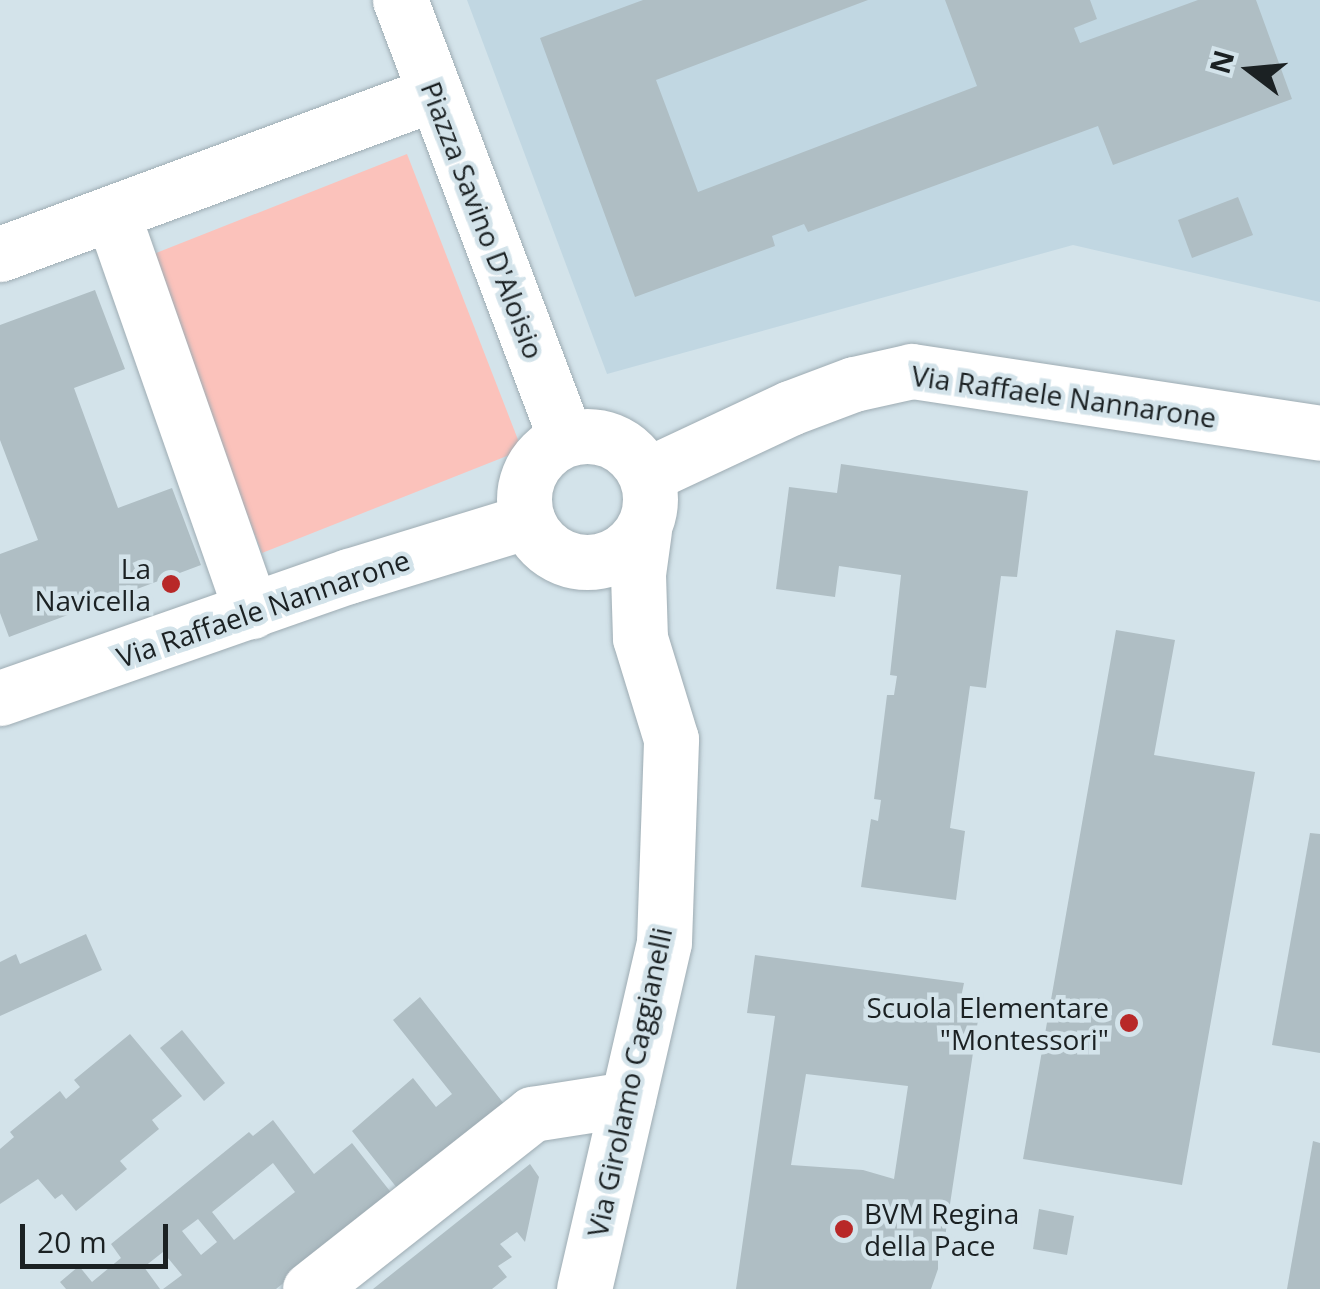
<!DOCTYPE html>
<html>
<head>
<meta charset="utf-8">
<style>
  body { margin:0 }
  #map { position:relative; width:1320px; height:1289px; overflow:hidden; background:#d3e3ea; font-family:"Open Sans",sans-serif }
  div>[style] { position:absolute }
  .built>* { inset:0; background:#c1d7e2 }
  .green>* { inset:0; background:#fbc2bb }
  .building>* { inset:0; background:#afbec4 }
  .roads { filter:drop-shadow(0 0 2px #9eacb3) drop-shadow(0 0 2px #9eacb3) }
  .minor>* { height:55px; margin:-27.5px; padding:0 27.5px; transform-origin:27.5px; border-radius:27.5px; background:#fff }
  .minor>.ring { margin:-27.5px; padding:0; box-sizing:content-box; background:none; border:55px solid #fff; border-radius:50% }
  .dots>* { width:28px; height:28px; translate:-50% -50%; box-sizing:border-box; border:5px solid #d3e3ea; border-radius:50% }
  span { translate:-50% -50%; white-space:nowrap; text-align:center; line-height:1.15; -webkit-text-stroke:9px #d3e3ea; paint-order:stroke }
  .street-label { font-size:28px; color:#1b2123 }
  .poi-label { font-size:28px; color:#1b2123 }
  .right { translate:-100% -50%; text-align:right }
  .left { translate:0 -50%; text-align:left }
  .north { position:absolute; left:1200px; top:20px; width:100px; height:100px; -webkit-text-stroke:8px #d3e3ea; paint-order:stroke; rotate:286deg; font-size:28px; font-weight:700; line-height:40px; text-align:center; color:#1b2123 }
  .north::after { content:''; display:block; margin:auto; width:35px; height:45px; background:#1b2123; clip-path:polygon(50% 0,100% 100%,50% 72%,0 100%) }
  .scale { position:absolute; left:20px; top:1224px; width:148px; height:45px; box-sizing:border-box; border:5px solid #1b2123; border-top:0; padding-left:12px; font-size:30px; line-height:35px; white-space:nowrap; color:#1b2123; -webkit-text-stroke:8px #d3e3ea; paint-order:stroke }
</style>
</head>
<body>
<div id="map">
  <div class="built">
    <div style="clip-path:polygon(467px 0,1320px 0,1320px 302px,1073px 245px,607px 374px)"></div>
  </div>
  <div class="green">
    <div style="clip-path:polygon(407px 154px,522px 450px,262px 553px,146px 257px)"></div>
  </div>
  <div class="building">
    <div style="clip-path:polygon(643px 0,868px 0,656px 80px,698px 192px,977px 86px,945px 0,1090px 0,1097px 19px,1074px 28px,1080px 43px,1198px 0,1256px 0,1292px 99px,1113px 165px,1098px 126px,808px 232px,804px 224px,772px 236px,775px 246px,635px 297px,540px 38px)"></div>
    <div style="clip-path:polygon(1238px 197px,1253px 235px,1192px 258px,1178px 220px)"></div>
    <div style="clip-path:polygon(95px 290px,125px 369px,74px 388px,118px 508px,172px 488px,201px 565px,9px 637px,0 613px,0 554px,38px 540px,0 440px,0 325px)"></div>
    <div style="clip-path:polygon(841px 464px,1028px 491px,1017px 577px,1001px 576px,986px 688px,970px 686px,950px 828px,965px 831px,956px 900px,861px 887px,871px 819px,878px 821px,881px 800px,874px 799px,887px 695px,894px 695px,897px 676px,890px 675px,901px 575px,839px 566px,835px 597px,776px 589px,789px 487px,837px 493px)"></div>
    <div style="clip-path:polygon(1116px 630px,1175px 640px,1154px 755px,1255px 772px,1182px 1185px,1023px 1159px)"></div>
    <div style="clip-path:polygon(1310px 833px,1320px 834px,1320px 1053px,1272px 1045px)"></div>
    <div style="clip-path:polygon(86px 934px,102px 970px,0 1016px,0 962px,16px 954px,20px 964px)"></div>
    <div style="clip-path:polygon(evenodd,755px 955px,964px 983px,957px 1017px,978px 1020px,945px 1237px,938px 1236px,938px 1269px,931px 1289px,736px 1289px,775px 1016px,747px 1013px,755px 955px,806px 1074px,908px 1086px,894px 1179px,863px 1170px,791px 1165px,806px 1074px)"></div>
    <div style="clip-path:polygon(420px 997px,508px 1109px,401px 1193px,352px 1131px,413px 1078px,436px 1107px,452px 1094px,393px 1020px)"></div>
    <div style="clip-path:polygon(182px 1030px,225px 1083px,204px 1101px,160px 1048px)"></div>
    <div style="clip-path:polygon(130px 1034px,182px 1096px,152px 1120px,159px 1129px,120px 1161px,127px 1169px,76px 1211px,62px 1194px,55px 1199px,38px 1179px,0 1204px,0 1149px,14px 1137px,10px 1132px,60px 1091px,66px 1099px,80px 1087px,74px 1080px)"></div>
    <div style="clip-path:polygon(evenodd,273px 1120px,314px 1174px,352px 1143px,393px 1195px,276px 1289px,163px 1289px,182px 1275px,163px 1252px,144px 1267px,160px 1289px,66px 1289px,60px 1282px,79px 1266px,92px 1282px,121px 1258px,111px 1244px,249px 1132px,253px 1136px,273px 1120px,273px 1163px,295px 1192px,234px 1240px,212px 1212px,273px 1163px,273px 1120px,198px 1219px,217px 1242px,201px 1255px,182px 1231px,198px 1219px)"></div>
    <div style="clip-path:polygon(1313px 1141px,1320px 1143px,1320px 1289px,1287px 1289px)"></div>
    <div style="clip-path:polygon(530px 1164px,539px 1177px,525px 1242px,517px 1232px,500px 1244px,512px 1257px,498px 1266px,507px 1277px,492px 1289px,373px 1289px)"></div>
    <div style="clip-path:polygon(1039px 1209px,1074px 1216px,1067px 1255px,1033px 1249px)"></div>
  </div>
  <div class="roads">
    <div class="minor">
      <div style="left:400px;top:0;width:469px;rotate:69.3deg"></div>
      <div style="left:112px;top:213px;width:422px;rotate:70.7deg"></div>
      <div style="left:0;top:254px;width:464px;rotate:-20.3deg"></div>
      <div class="ring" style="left:524px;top:436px;width:71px;height:71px"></div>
      <div style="left:647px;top:475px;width:158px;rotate:-25.1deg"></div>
      <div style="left:790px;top:408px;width:68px;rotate:-20.6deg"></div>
      <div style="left:854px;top:384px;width:59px;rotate:-12.6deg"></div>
      <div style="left:912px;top:371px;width:413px;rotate:8.6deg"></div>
      <div style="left:0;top:698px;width:370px;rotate:-19.3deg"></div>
      <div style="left:349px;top:576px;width:187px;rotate:-17.1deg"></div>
      <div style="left:310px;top:1289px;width:283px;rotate:-38.2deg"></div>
      <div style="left:532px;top:1114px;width:97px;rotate:-8.9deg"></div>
      <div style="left:584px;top:1289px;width:356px;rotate:-77deg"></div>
      <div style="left:664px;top:942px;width:203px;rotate:-88deg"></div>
      <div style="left:671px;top:739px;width:106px;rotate:-107.1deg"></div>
      <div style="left:640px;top:638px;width:64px;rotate:-91.8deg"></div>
      <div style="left:638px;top:574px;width:44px;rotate:-82.2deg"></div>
    </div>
  </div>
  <div class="dots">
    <div style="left:171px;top:584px;background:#b82828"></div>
    <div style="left:1129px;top:1023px;background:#b82828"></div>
    <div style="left:844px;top:1229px;background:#b82828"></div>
  </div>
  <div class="street-label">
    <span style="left:483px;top:220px;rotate:69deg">Piazza Savino D'Aloisio</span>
    <span style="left:1064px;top:396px;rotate:8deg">Via Raffaele Nannarone</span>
    <span style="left:263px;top:608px;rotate:-19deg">Via Raffaele Nannarone</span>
    <span style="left:629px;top:1082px;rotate:-78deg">Via Girolamo Caggianelli</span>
  </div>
  <div class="poi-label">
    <span class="right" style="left:151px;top:584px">La<br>Navicella</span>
    <span class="right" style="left:1109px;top:1023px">Scuola Elementare<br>"Montessori"</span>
    <span class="left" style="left:864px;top:1229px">BVM Regina<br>della Pace</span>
  </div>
  <div class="north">N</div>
  <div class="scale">20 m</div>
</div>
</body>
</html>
